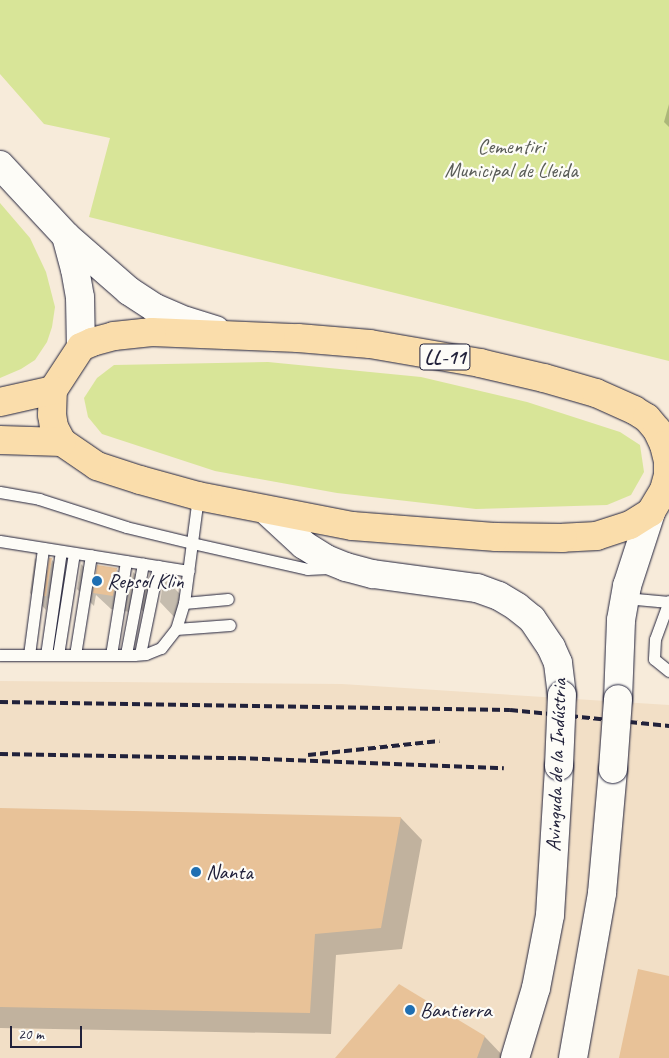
<!DOCTYPE html>
<html>
<head>
<meta charset="utf-8">
<style>
  body { margin:0 }
  #map { position:relative; width:669px; height:1058px; overflow:hidden; background:#f7ebda; font-family:Caveat,sans-serif }
  div>[style] { position:absolute }
  .built>* { inset:0; background:#f2dfc6 }
  .green>* { inset:0; background:#d8e598 }
  .shadow>* { inset:0; background:#0003 }
  .building>* { inset:0; background:#e8c298 }
  .roads { filter:drop-shadow(0 0 1px #22223b) drop-shadow(0 0 1px #22223b) }
  .lane>* { height:11px; margin:-5.5px; padding:0 5.5px; transform-origin:5.5px; border-radius:5.5px; background:#fdfcf7 }
  .secondary>* { height:28px; margin:-14px; padding:0 14px; transform-origin:14px; border-radius:14px; background:#fdfcf7 }
  .primary>* { height:28px; margin:-14px; padding:0 14px; transform-origin:14px; border-radius:14px; background:#faddab }
  .highway>* { height:28px; margin:-14px; padding:0 14px; transform-origin:14px; border-radius:14px; background:#faddab }
  .rail>* { height:4px; margin-top:-2px; transform-origin:0; background:repeating-linear-gradient(90deg,#22223b 0 8px,transparent 0 12px) }
  .bridges { filter:drop-shadow(0 0 1px #22223b) drop-shadow(0 0 1px #22223b) }
  .secondary-bridge>* { height:28px; margin:-14px; padding:0 14px; transform-origin:14px; border-radius:14px; background:#fdfcf7 }
  .dots>* { width:14px; height:14px; translate:-50% -50%; box-sizing:border-box; border:2px solid #fdfcf7; border-radius:50% }
  span { translate:-50% -50%; white-space:nowrap; text-align:center; line-height:1.15; -webkit-text-stroke:4.5px #fdfcf7; paint-order:stroke }
  .shield-label span { padding:1px 4px; background:#fdfcf7; border:1px solid; border-radius:4px; -webkit-text-stroke-width:0 }
  .shield-label { font-size:20px; color:#22223b; font-weight:700 }
  .park-label { font-size:21px; color:#595c57 }
  .poi-label { font-size:21px; color:#22223b }
  .left { translate:0 -50%; text-align:left }
  .street-label { font-size:21px; color:#22223b }
  .scale { position:absolute; left:10px; top:1026px; width:72px; height:22px; box-sizing:border-box; border:2px solid #22223b; border-top:0; padding-left:6px; font-size:15px; line-height:18px; white-space:nowrap; color:#22223b; -webkit-text-stroke:4px #fdfcf7; paint-order:stroke }
</style>
</head>
<body>
<div id="map">
  <div class="built">
    <div style="clip-path:polygon(0 681px,342px 684px,669px 705px,669px 1058px,0 1058px)"></div>
  </div>
  <div class="green">
    <div style="clip-path:polygon(0 0,669px 0,669px 361px,89px 217px,110px 138px,44px 124px,0 74px)"></div>
    <div style="clip-path:polygon(0 203px,30px 238px,46px 272px,55px 307px,52px 327px,47px 342px,35px 360px,21px 369px,0 378px)"></div>
    <div style="clip-path:polygon(268px 362px,421px 377px,527px 402px,620px 432px,640px 445px,644px 472px,631px 495px,607px 505px,476px 509px,337px 493px,215px 471px,102px 434px,88px 417px,84px 398px,97px 378px,114px 365px)"></div>
  </div>
  <div class="shadow">
    <div style="clip-path:polygon(669px 104px,669px 127px,664px 122px)"></div>
    <div style="clip-path:polygon(35px 558px,49px 572px,52px 560px,69px 577px,63px 613px,48px 598px,46px 610px,30px 593px)"></div>
    <div style="clip-path:polygon(81px 564px,96px 579px,117px 570px,131px 584px,133px 572px,150px 589px,146px 614px,131px 600px,130px 612px,111px 609px,96px 595px,94px 606px,77px 589px)"></div>
    <div style="clip-path:polygon(164px 578px,180px 594px,176px 619px,160px 602px)"></div>
    <div style="clip-path:polygon(0 809px,401px 818px,422px 840px,402px 949px,336px 955px,331px 1034px,0 1028px)"></div>
    <div style="clip-path:polygon(400px 986px,485px 1037px,505px 1058px,337px 1058px)"></div>
  </div>
  <div class="building">
    <div style="clip-path:polygon(49px 558px,52px 558px,46px 596px,44px 596px)"></div>
    <div style="clip-path:polygon(97px 565px,117px 568px,113px 596px,93px 593px)"></div>
    <div style="clip-path:polygon(0 808px,401px 817px,381px 928px,315px 934px,310px 1013px,0 1007px)"></div>
    <div style="clip-path:polygon(638px 969px,669px 976px,669px 1058px,619px 1058px)"></div>
    <div style="clip-path:polygon(399px 984px,485px 1036px,477px 1058px,335px 1058px)"></div>
  </div>
  <div class="roads">
    <div class="lane">
      <div style="left:0;top:492px;width:40px;rotate:10deg"></div>
      <div style="left:39px;top:499px;width:91px;rotate:17.8deg"></div>
      <div style="left:126px;top:527px;width:68px;rotate:13.6deg"></div>
      <div style="left:192px;top:543px;width:118px;rotate:12.7deg"></div>
      <div style="left:307px;top:569px;width:21px;rotate:-3deg"></div>
      <div style="left:0;top:541px;width:191px;rotate:9deg"></div>
      <div style="left:625px;top:598px;width:44px;rotate:5.2deg"></div>
      <div style="left:669px;top:601px;width:40px;rotate:110.2deg"></div>
      <div style="left:655px;top:639px;width:20px;rotate:93deg"></div>
      <div style="left:654px;top:659px;width:19px;rotate:39deg"></div>
      <div style="left:184px;top:603px;width:44px;rotate:-5.2deg"></div>
      <div style="left:176px;top:629px;width:54px;rotate:-4.2deg"></div>
      <div style="left:126px;top:654px;width:92px;rotate:-79.3deg"></div>
      <div style="left:140px;top:654px;width:90px;rotate:-78.4deg"></div>
      <div style="left:0;top:655px;width:134px"></div>
      <div style="left:134px;top:655px;width:12px;rotate:-5deg"></div>
      <div style="left:146px;top:654px;width:16px;rotate:-22deg"></div>
      <div style="left:161px;top:648px;width:24px;rotate:-52deg"></div>
      <div style="left:176px;top:629px;width:27px;rotate:-73deg"></div>
      <div style="left:184px;top:603px;width:108px;rotate:-82.5deg"></div>
      <div style="left:29px;top:655px;width:108px;rotate:-82.5deg"></div>
      <div style="left:46px;top:655px;width:105px;rotate:-81.8deg"></div>
      <div style="left:58px;top:655px;width:103px;rotate:-81.1deg"></div>
      <div style="left:75px;top:655px;width:101px;rotate:-80.9deg"></div>
      <div style="left:111px;top:655px;width:95px;rotate:-80.9deg"></div>
    </div>
    <div class="secondary">
      <div style="left:0;top:165px;width:97px;rotate:47.1deg"></div>
      <div style="left:66px;top:236px;width:84px;rotate:41.1deg"></div>
      <div style="left:129px;top:291px;width:31px;rotate:33deg"></div>
      <div style="left:155px;top:308px;width:34px;rotate:23deg"></div>
      <div style="left:186px;top:321px;width:31px;rotate:17deg"></div>
      <div style="left:66px;top:236px;width:34px;rotate:75deg"></div>
      <div style="left:75px;top:269px;width:28px;rotate:80deg"></div>
      <div style="left:80px;top:297px;width:50px;rotate:88.9deg"></div>
      <div style="left:267px;top:511px;width:50px;rotate:42.6deg"></div>
      <div style="left:304px;top:545px;width:26px;rotate:32deg"></div>
      <div style="left:326px;top:559px;width:22px;rotate:22deg"></div>
      <div style="left:346px;top:567px;width:28px;rotate:15deg"></div>
      <div style="left:373px;top:574px;width:105px;rotate:7.7deg"></div>
      <div style="left:477px;top:588px;width:23px;rotate:20deg"></div>
      <div style="left:499px;top:596px;width:21px;rotate:31deg"></div>
      <div style="left:517px;top:607px;width:19px;rotate:39deg"></div>
      <div style="left:532px;top:619px;width:34px;rotate:56deg"></div>
      <div style="left:551px;top:647px;width:17px;rotate:66deg"></div>
      <div style="left:558px;top:663px;width:32px;rotate:83deg"></div>
      <div style="left:618px;top:699px;width:79px;rotate:-87.8deg"></div>
      <div style="left:621px;top:620px;width:35px;rotate:-80deg"></div>
      <div style="left:627px;top:586px;width:78px;rotate:-72deg"></div>
      <div style="left:515px;top:1058px;width:73px;rotate:-73.3deg"></div>
      <div style="left:536px;top:988px;width:74px;rotate:-79.1deg"></div>
      <div style="left:550px;top:915px;width:149px;rotate:-86.5deg"></div>
      <div style="left:573px;top:1058px;width:168px;rotate:-80deg"></div>
      <div style="left:602px;top:893px;width:124px;rotate:-84.9deg"></div>
    </div>
    <div class="primary">
      <div style="left:152px;top:332px;width:146px;rotate:2.4deg"></div>
      <div style="left:298px;top:338px;width:72px;rotate:4.8deg"></div>
      <div style="left:370px;top:344px;width:112px;rotate:9.8deg"></div>
      <div style="left:480px;top:363px;width:66px;rotate:13.2deg"></div>
      <div style="left:544px;top:378px;width:54px;rotate:16.1deg"></div>
      <div style="left:596px;top:393px;width:42px;rotate:24.1deg"></div>
      <div style="left:634px;top:410px;width:15px;rotate:32deg"></div>
      <div style="left:647px;top:418px;width:16px;rotate:50deg"></div>
      <div style="left:657px;top:430px;width:17px;rotate:65deg"></div>
      <div style="left:664px;top:445px;width:16px;rotate:76deg"></div>
      <div style="left:668px;top:461px;width:14px;rotate:90deg"></div>
      <div style="left:668px;top:475px;width:16px;rotate:105deg"></div>
      <div style="left:664px;top:490px;width:26px;rotate:121deg"></div>
      <div style="left:651px;top:512px;width:25px;rotate:148deg"></div>
      <div style="left:630px;top:525px;width:35px;rotate:162deg"></div>
      <div style="left:597px;top:536px;width:34px;rotate:177deg"></div>
      <div style="left:563px;top:538px;width:67px;rotate:-179.1deg"></div>
      <div style="left:496px;top:537px;width:144px;rotate:-175.6deg"></div>
      <div style="left:352px;top:526px;width:157px;rotate:-169deg"></div>
      <div style="left:198px;top:496px;width:60px;rotate:-164.6deg"></div>
      <div style="left:140px;top:480px;width:45px;rotate:-162deg"></div>
      <div style="left:97px;top:466px;width:42px;rotate:-145.6deg"></div>
      <div style="left:62px;top:442px;width:17px;rotate:-118deg"></div>
      <div style="left:54px;top:427px;width:12px;rotate:-99deg"></div>
      <div style="left:52px;top:415px;width:25px;rotate:-88deg"></div>
      <div style="left:53px;top:390px;width:51px;rotate:-56.9deg"></div>
      <div style="left:81px;top:347px;width:12px;rotate:-24deg"></div>
      <div style="left:92px;top:342px;width:23px;rotate:-15deg"></div>
      <div style="left:114px;top:336px;width:38px;rotate:-6deg"></div>
    </div>
    <div class="highway">
      <div style="left:0;top:402px;width:54px;rotate:-12.8deg"></div>
      <div style="left:0;top:440px;width:62px;rotate:1.8deg"></div>
    </div>
  </div>
  <div class="rail">
    <div style="left:0;top:702px;width:510px;rotate:0.9deg"></div>
    <div style="left:510px;top:710px;width:160px;rotate:5.7deg"></div>
    <div style="left:0;top:754px;width:238px;rotate:1deg"></div>
    <div style="left:238px;top:758px;width:266px;rotate:2.2deg"></div>
    <div style="left:308px;top:755px;width:132px;rotate:-6.1deg"></div>
  </div>
  <div class="bridges">
    <div class="secondary-bridge">
      <div style="left:559px;top:766px;width:71px;rotate:-87.6deg"></div>
      <div style="left:613px;top:769px;width:70px;rotate:-85.9deg"></div>
    </div>
  </div>
  <div class="dots">
    <div style="left:97px;top:581px;background:#1f6fb2"></div>
    <div style="left:196px;top:872px;background:#1f6fb2"></div>
    <div style="left:410px;top:1010px;background:#1f6fb2"></div>
  </div>
  <div class="shield-label">
    <span style="left:445px;top:357px">LL-11</span>
  </div>
  <div class="park-label">
    <span style="left:511px;top:158px">Cementiri<br>Municipal de Lleida</span>
  </div>
  <div class="poi-label">
    <span class="left" style="left:107px;top:581px">Repsol Klin</span>
    <span class="left" style="left:206px;top:872px">Nanta</span>
    <span class="left" style="left:420px;top:1010px">Bantierra</span>
  </div>
  <div class="street-label">
    <span style="left:556px;top:765px;rotate:-88deg">Avinguda de la Indústria</span>
  </div>
  <div class="scale">20 m</div>
</div>
</body>
</html>
